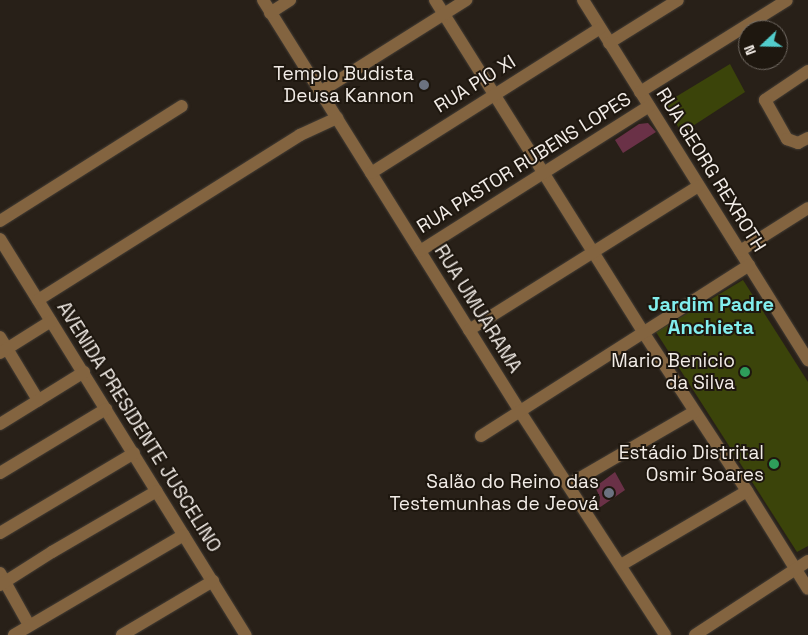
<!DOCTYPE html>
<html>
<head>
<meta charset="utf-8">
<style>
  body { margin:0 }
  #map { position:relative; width:808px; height:635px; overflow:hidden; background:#282018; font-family:"Space Grotesk",sans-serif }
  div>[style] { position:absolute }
  .green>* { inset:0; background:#3b440a }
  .building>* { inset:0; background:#6a3147 }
  .roads { filter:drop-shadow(0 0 1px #443d35) drop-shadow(0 0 1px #443d35) }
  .minor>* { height:12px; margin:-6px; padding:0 6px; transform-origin:6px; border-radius:6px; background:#836440 }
  .dots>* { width:14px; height:14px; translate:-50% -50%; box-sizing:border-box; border:2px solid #1e170f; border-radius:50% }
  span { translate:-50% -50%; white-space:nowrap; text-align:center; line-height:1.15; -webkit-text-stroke:4px #1e170f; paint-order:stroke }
  .poi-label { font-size:19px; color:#f2ece7 }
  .right { translate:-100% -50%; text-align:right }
  .street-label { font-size:19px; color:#f2ece7 }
  .neighbourhood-label { font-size:20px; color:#82eeed; font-weight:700 }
  .north { position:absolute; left:738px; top:20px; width:50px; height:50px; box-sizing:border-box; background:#1e170f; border:1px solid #736c65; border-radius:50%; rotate:249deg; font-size:14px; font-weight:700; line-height:20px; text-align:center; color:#f2ece7 }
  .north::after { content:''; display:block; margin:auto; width:18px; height:22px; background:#52cdcc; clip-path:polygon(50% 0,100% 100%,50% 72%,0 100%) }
</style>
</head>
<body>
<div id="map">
  <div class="green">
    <div style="clip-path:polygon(730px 64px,745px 92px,682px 133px,664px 104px)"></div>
    <div style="clip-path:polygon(743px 280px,808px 382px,808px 546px,797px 552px,656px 332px)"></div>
  </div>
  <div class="building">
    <div style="clip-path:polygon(648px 123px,656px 132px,623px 153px,615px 140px,639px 124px)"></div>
    <div style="clip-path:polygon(615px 472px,625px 490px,599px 508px,600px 497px,595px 487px)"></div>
  </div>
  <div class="roads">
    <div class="minor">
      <div style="left:263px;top:0;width:483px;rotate:58deg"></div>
      <div style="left:519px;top:410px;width:268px;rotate:57deg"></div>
      <div style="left:435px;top:0;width:392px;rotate:57.9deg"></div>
      <div style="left:643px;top:332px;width:190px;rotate:56.8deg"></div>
      <div style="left:747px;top:491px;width:115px;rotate:58.1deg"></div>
      <div style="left:583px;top:0;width:425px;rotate:58deg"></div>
      <div style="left:270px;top:13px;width:24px;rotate:-33deg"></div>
      <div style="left:609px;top:43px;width:81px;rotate:-31.9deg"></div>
      <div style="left:808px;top:71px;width:52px;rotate:146deg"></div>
      <div style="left:765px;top:100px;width:45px;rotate:60.6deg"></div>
      <div style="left:787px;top:139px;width:12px;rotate:20deg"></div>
      <div style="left:798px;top:143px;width:11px;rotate:-27deg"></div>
      <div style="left:320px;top:92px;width:173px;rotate:-32.2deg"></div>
      <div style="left:640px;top:92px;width:173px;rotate:-32deg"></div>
      <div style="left:371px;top:173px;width:271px;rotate:-32.3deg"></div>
      <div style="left:0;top:221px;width:215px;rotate:-32.3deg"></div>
      <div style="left:0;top:239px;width:466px;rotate:58.2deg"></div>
      <div style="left:420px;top:251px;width:271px;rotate:-32.3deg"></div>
      <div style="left:740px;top:251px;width:80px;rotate:-32.3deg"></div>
      <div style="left:38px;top:300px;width:310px;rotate:-32.2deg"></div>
      <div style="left:300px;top:135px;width:41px;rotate:-24.7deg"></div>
      <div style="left:469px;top:330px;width:271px;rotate:-32.1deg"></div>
      <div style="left:0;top:337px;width:74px;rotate:58.9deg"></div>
      <div style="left:0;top:353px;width:60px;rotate:-32.1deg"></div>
      <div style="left:0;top:424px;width:99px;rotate:-31.8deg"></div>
      <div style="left:481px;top:436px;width:318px;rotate:-32.5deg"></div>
      <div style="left:0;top:473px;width:124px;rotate:-31.1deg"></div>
      <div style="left:568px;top:485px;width:146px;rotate:-30.1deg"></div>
      <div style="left:0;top:533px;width:156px;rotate:-30.8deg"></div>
      <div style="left:621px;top:565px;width:146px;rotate:-30.4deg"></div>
      <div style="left:0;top:573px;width:60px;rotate:60.9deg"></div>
      <div style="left:0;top:585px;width:62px;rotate:-32.4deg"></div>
      <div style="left:52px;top:552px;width:121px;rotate:-30.2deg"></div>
      <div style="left:14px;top:635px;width:197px;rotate:-30.5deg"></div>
      <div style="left:122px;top:635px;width:106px;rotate:-30.7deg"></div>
      <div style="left:695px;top:635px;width:135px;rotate:-33.2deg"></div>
    </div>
  </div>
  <div class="dots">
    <div style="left:424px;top:85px;background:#6b7280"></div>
    <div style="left:745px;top:372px;background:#2e9e5b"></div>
    <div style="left:774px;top:464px;background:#2e9e5b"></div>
    <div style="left:609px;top:493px;background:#6b7280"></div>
  </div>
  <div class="poi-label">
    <span class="right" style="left:414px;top:85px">Templo Budista<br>Deusa Kannon</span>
    <span class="right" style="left:735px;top:372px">Mario Benicio<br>da Silva</span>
    <span class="right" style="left:764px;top:464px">Estádio Distrital<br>Osmir Soares</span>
    <span class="right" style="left:599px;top:493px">Salão do Reino das<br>Testemunhas de Jeová</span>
  </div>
  <div class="street-label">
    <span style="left:475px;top:84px;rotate:-32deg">RUA PIO XI</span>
    <span style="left:524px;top:163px;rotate:-32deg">RUA PASTOR RUBENS LOPES</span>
    <span style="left:711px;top:170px;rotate:58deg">RUA GEORG REXROTH</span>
    <span style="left:478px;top:309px;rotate:58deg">RUA UMUARAMA</span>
    <span style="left:139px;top:427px;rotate:58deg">AVENIDA PRESIDENTE JUSCELINO</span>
  </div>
  <div class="neighbourhood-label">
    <span style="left:711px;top:316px">Jardim Padre<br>Anchieta</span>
  </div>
  <div class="north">N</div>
</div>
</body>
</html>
